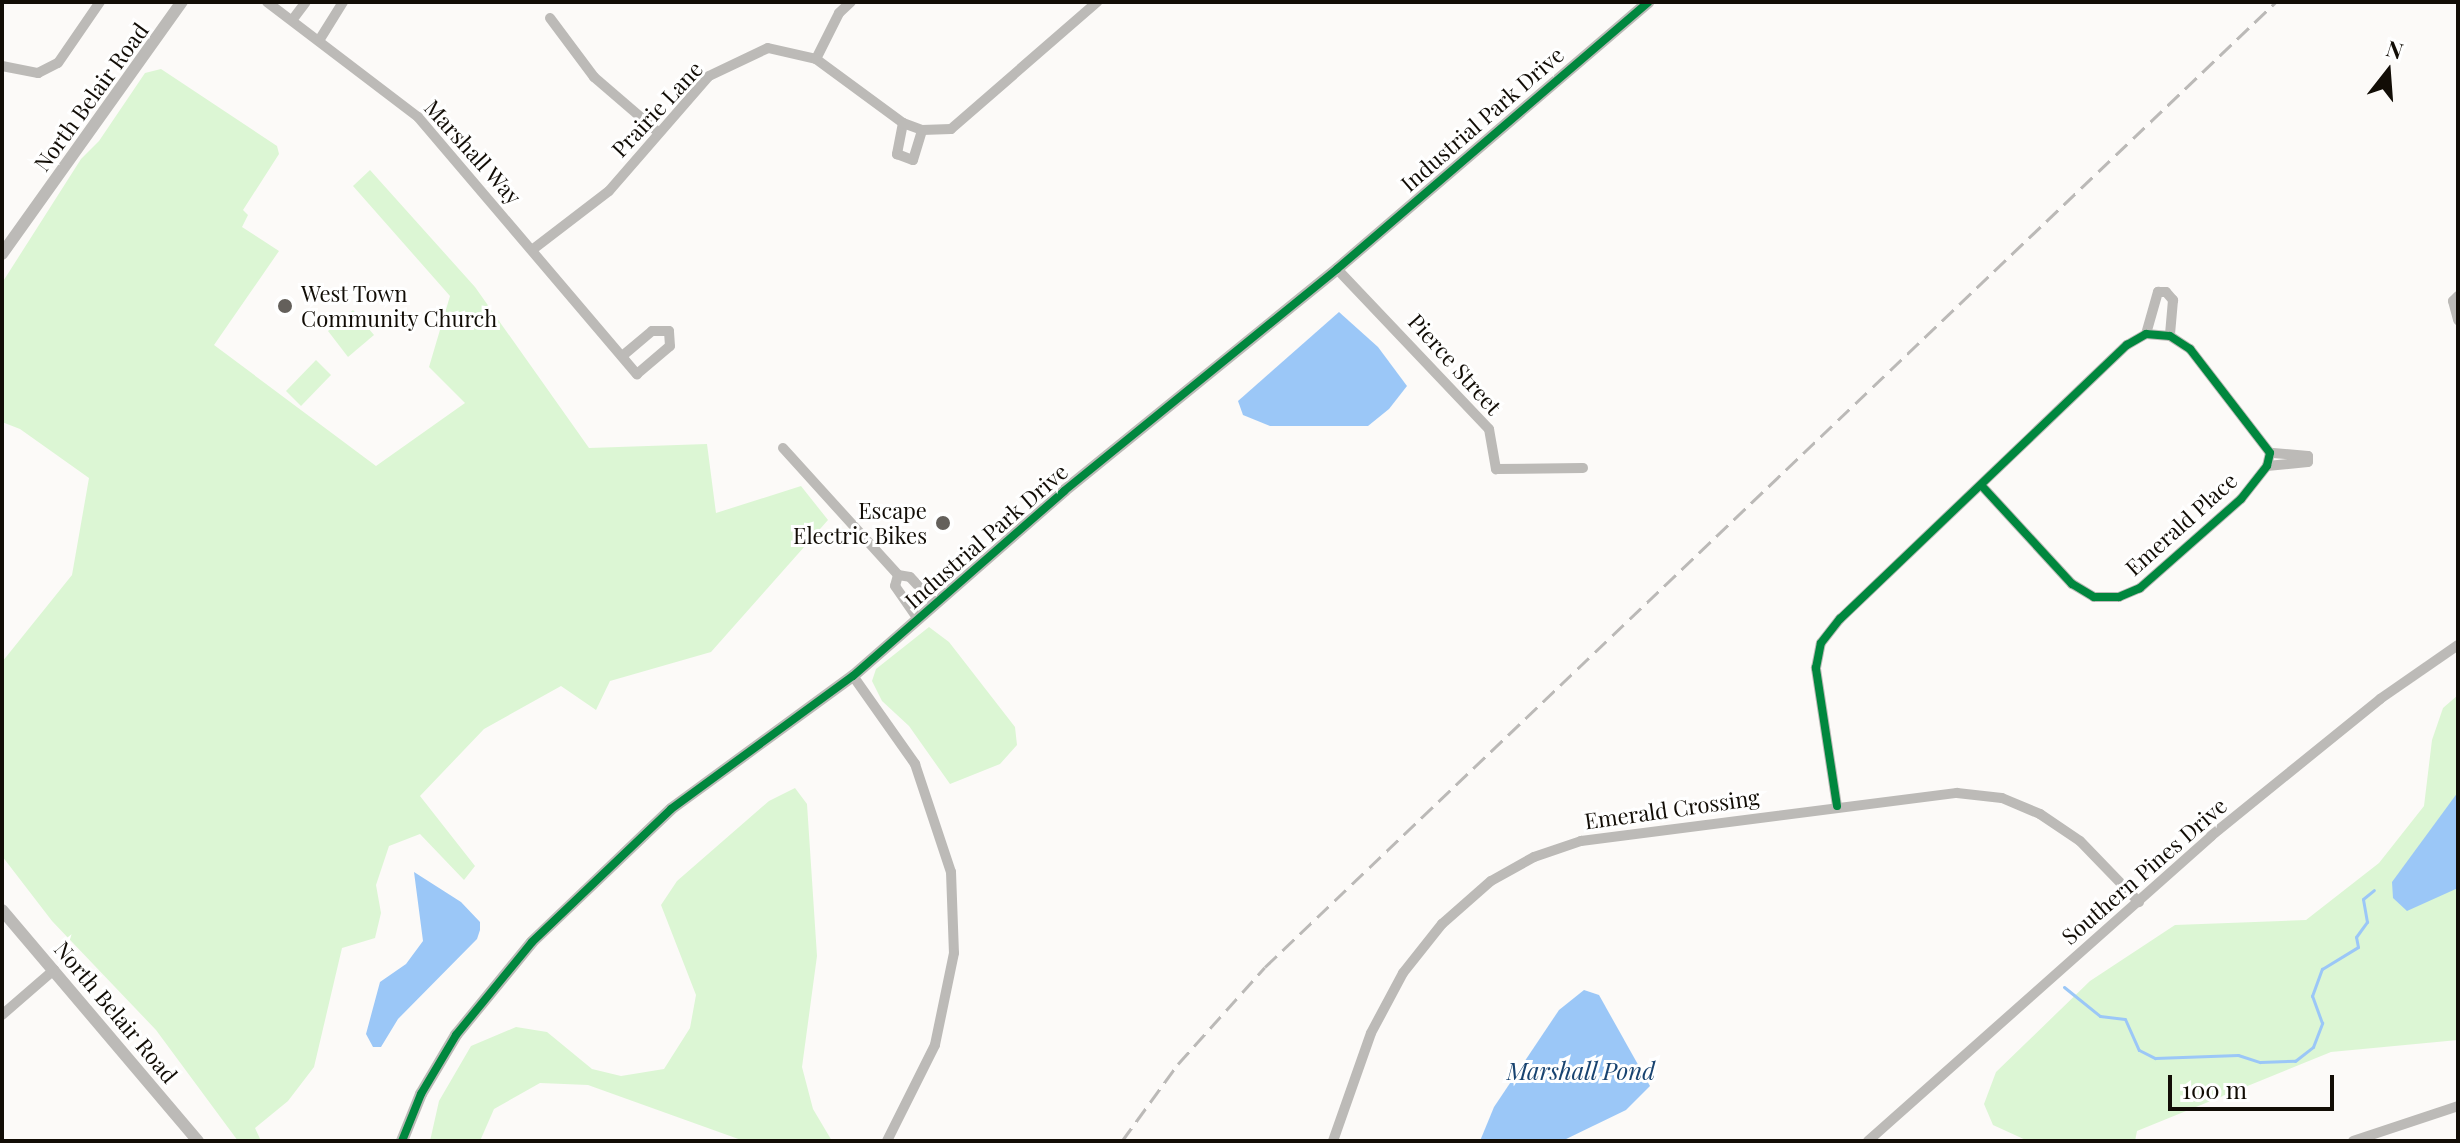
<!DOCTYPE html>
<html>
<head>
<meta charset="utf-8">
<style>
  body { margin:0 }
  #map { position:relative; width:2460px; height:1143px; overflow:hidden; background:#fcfaf8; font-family:"Playfair Display",serif }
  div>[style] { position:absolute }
  .green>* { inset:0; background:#dcf6d4 }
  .water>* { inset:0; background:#9bc7f7 }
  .stream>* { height:3px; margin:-1.5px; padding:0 1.5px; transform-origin:1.5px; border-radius:1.5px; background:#9bc7f7 }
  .minor>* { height:10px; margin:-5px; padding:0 5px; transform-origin:5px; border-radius:5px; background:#bcbab7 }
  .tertiary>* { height:12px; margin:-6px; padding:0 6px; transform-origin:6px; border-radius:6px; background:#bcbab7 }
  .rail>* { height:3px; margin-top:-1.5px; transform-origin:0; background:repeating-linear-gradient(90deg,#bbb9b7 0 16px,transparent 0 24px) }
  .cycleway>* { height:8px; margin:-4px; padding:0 4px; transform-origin:4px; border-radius:4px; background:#00873e }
  .dots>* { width:22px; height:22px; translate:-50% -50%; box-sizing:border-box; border:4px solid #fff; border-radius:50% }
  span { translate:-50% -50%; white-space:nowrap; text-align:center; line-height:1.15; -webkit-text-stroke:6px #fff; paint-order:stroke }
  .street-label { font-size:22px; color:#120d06 }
  .poi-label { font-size:22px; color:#120d06 }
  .left { translate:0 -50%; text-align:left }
  .right { translate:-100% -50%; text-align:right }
  .water-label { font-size:24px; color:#184370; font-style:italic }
  .frame { position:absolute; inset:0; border:4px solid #120d06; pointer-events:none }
  .north { position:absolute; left:2348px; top:32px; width:80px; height:80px; -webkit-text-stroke:6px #fff; paint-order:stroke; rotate:17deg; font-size:22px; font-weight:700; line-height:32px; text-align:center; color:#120d06 }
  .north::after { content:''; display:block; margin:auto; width:28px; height:36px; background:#120d06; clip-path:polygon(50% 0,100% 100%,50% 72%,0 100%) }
  .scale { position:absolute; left:2168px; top:1075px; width:166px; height:36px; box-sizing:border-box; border:4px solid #120d06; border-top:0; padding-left:10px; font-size:24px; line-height:28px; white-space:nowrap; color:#120d06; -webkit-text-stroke:6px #fff; paint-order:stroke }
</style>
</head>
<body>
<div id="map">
  <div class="green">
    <div style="clip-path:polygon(161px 69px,277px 146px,279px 154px,243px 210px,248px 215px,242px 227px,279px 251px,214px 345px,376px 466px,465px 403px,429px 367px,450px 296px,353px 186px,370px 170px,475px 287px,589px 448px,707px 444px,716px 513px,801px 486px,828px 520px,711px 652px,610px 681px,596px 710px,561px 686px,484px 729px,420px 796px,475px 866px,464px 880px,420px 834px,389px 846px,376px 885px,381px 913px,375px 938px,342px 948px,314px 1067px,288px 1101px,255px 1128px,261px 1141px,238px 1141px,156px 1030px,52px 921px,2px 856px,2px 662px,72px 575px,89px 478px,20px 429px,2px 422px,2px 283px,81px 159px,99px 141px,145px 73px)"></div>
    <div style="clip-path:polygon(353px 310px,374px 335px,348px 357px,328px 331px)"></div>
    <div style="clip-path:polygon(316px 360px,331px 375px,301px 406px,286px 391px)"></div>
    <div style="clip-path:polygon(929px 627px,949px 642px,1015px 727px,1017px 745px,1000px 764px,950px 784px,909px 726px,882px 701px,872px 681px,876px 669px)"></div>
    <div style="clip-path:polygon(2458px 695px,2458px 1040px,2331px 1052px,2137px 1131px,2135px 1141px,2028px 1141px,1993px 1125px,1984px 1104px,1996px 1072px,2090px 981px,2175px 925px,2306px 920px,2379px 863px,2424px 806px,2432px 740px,2443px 708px)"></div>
    <div style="clip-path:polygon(795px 788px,807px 804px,817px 956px,802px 1067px,813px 1109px,832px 1141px,744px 1141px,588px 1085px,540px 1083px,494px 1109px,480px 1141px,430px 1141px,439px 1101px,471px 1046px,516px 1027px,547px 1032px,592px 1069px,621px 1076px,664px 1069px,690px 1028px,696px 995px,661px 905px,677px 881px,769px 801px)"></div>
  </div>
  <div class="water">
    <div style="clip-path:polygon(1339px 312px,1378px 347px,1407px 386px,1389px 409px,1368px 426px,1270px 426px,1243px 415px,1238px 401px)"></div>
    <div style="clip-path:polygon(2458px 792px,2458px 888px,2407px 911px,2393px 898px,2392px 882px)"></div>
    <div style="clip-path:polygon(414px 872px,461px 902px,480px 922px,480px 930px,477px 939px,398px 1019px,381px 1047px,373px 1047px,366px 1034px,380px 982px,406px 964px,423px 941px)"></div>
    <div style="clip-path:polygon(1584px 990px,1599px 995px,1650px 1086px,1626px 1110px,1562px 1141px,1480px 1141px,1494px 1107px,1559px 1010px)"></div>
  </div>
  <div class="stream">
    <div style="left:2064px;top:987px;width:46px;rotate:38.9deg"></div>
    <div style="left:2100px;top:1016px;width:25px;rotate:7deg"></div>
    <div style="left:2125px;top:1019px;width:34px;rotate:66deg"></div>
    <div style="left:2139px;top:1050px;width:18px;rotate:27deg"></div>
    <div style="left:2155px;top:1058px;width:83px;rotate:-2.1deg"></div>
    <div style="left:2238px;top:1055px;width:23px;rotate:18deg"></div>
    <div style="left:2260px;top:1062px;width:35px;rotate:-2deg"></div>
    <div style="left:2295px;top:1061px;width:23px;rotate:-38deg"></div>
    <div style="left:2313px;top:1047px;width:26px;rotate:-69deg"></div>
    <div style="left:2322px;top:1023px;width:29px;rotate:-110deg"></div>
    <div style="left:2312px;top:996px;width:29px;rotate:-70deg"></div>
    <div style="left:2322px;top:969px;width:42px;rotate:-31.4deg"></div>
    <div style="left:2358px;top:947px;width:10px;rotate:-101deg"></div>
    <div style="left:2356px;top:937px;width:19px;rotate:-54deg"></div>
    <div style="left:2367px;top:922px;width:23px;rotate:-100deg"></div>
    <div style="left:2363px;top:899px;width:14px;rotate:-39deg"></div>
  </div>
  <div class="minor">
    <div style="left:267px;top:2px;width:190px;rotate:37.3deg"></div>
    <div style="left:418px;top:117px;width:338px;rotate:49.6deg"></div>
    <div style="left:637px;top:374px;width:43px;rotate:-40.3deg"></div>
    <div style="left:670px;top:346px;width:15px;rotate:-94deg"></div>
    <div style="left:669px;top:331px;width:17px;rotate:180deg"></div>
    <div style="left:652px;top:331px;width:39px;rotate:140deg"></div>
    <div style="left:550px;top:18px;width:74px;rotate:53.3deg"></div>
    <div style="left:594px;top:77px;width:84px;rotate:40.7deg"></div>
    <div style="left:293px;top:19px;width:21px;rotate:-53deg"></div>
    <div style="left:320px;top:39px;width:44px;rotate:-58.1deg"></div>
    <div style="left:816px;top:59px;width:51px;rotate:-63.4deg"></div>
    <div style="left:839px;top:13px;width:16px;rotate:-43deg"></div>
    <div style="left:2px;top:66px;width:37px;rotate:11deg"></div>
    <div style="left:38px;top:73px;width:22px;rotate:-27deg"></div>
    <div style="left:58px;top:63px;width:74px;rotate:-55.5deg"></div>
    <div style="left:903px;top:123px;width:32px;rotate:101deg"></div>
    <div style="left:897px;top:154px;width:17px;rotate:21deg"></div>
    <div style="left:913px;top:160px;width:31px;rotate:-73deg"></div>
    <div style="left:532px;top:250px;width:97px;rotate:-37.5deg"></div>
    <div style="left:609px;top:191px;width:152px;rotate:-49deg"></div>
    <div style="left:709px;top:76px;width:65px;rotate:-25.4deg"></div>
    <div style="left:768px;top:48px;width:49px;rotate:12.9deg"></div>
    <div style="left:816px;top:59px;width:108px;rotate:36.3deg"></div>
    <div style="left:903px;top:123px;width:20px;rotate:20deg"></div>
    <div style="left:922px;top:130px;width:29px;rotate:-2deg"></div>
    <div style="left:951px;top:129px;width:194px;rotate:-41deg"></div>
    <div style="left:1337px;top:269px;width:221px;rotate:46.5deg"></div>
    <div style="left:1489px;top:429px;width:41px;rotate:80.1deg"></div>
    <div style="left:1496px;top:469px;width:87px;rotate:-0.7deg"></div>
    <div style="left:2458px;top:296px;width:7px;rotate:135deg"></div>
    <div style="left:2453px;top:301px;width:20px;rotate:75deg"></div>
    <div style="left:2146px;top:334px;width:44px;rotate:-74.1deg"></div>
    <div style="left:2158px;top:292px;width:8px"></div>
    <div style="left:2166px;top:292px;width:11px;rotate:49deg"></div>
    <div style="left:2173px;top:300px;width:36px;rotate:95deg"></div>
    <div style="left:783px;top:448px;width:171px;rotate:47.8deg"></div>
    <div style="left:898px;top:575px;width:12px;rotate:9deg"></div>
    <div style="left:910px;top:577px;width:37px;rotate:47deg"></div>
    <div style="left:2267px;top:466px;width:41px;rotate:-5.6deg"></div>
    <div style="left:2308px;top:462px;width:6px;rotate:-90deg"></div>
    <div style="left:2308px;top:456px;width:38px;rotate:-175deg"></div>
    <div style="left:898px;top:575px;width:11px;rotate:105deg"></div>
    <div style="left:895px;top:586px;width:40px;rotate:55.1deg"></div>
    <div style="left:853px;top:676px;width:108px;rotate:54.8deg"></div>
    <div style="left:915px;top:764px;width:114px;rotate:71.6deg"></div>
    <div style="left:951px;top:872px;width:81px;rotate:87.9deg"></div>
    <div style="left:954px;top:953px;width:94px;rotate:101.7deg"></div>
    <div style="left:935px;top:1045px;width:107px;rotate:116.6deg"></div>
    <div style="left:1837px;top:806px;width:140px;rotate:-98.7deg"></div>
    <div style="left:1816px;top:668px;width:25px;rotate:-79deg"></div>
    <div style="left:1821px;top:643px;width:31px;rotate:-52deg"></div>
    <div style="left:1840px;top:619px;width:397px;rotate:-43.7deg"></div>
    <div style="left:2127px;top:345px;width:22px;rotate:-30deg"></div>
    <div style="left:2146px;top:334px;width:24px;rotate:5deg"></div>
    <div style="left:2170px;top:336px;width:24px;rotate:33deg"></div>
    <div style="left:2190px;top:349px;width:131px;rotate:52.4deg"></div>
    <div style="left:2270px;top:453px;width:13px;rotate:103deg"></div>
    <div style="left:2267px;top:466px;width:42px;rotate:128.2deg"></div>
    <div style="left:2241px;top:499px;width:135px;rotate:138.6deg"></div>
    <div style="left:2140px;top:588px;width:23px;rotate:157deg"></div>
    <div style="left:2119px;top:597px;width:25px;rotate:180deg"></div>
    <div style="left:2094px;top:597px;width:26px;rotate:-149deg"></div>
    <div style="left:2072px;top:584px;width:134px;rotate:-132.6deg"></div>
    <div style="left:2px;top:1015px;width:69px;rotate:-40.9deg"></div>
    <div style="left:1333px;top:1141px;width:114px;rotate:-70.6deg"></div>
    <div style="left:1371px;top:1033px;width:68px;rotate:-61.9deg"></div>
    <div style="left:1403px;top:973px;width:63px;rotate:-51.5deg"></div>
    <div style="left:1442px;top:924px;width:65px;rotate:-41.3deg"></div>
    <div style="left:1491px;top:881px;width:49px;rotate:-29.2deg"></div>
    <div style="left:1534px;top:857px;width:50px;rotate:-18.8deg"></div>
    <div style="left:1581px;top:841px;width:379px;rotate:-7.3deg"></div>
    <div style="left:1957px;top:793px;width:45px;rotate:6.3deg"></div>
    <div style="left:2002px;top:798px;width:41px;rotate:22.8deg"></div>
    <div style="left:2040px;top:814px;width:48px;rotate:34deg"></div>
    <div style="left:2080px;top:841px;width:85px;rotate:46deg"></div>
    <div style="left:1868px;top:1141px;width:459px;rotate:-41.6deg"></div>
    <div style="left:2211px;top:836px;width:218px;rotate:-39deg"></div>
    <div style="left:2380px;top:699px;width:95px;rotate:-34.7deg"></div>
    <div style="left:2353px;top:1141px;width:111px;rotate:-18.4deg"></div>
  </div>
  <div class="tertiary">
    <div style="left:2px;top:254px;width:310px;rotate:-54.5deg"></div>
    <div style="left:2px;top:910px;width:303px;rotate:49.7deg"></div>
    <div style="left:402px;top:1141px;width:51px;rotate:-68deg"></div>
    <div style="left:421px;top:1094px;width:69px;rotate:-59.3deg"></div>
    <div style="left:456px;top:1035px;width:120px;rotate:-50.7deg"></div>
    <div style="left:532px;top:942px;width:192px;rotate:-43.7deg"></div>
    <div style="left:671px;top:809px;width:225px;rotate:-36.2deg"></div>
    <div style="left:853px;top:676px;width:281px;rotate:-41.2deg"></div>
    <div style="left:1064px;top:491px;width:352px;rotate:-39.1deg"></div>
    <div style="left:1337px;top:269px;width:410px;rotate:-40.6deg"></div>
  </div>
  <div class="rail">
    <div style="left:1122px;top:1141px;width:95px;rotate:-54deg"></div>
    <div style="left:1178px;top:1064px;width:130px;rotate:-48.1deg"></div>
    <div style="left:1265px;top:967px;width:1398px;rotate:-43.67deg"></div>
  </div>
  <div class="cycleway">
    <div style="left:1837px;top:806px;width:140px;rotate:-98.7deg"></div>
    <div style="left:1816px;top:668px;width:25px;rotate:-79deg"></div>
    <div style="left:1821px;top:643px;width:31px;rotate:-52deg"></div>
    <div style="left:1840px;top:619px;width:397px;rotate:-43.7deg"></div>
    <div style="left:2127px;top:345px;width:22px;rotate:-30deg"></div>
    <div style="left:2146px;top:334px;width:24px;rotate:5deg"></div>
    <div style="left:2170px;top:336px;width:24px;rotate:33deg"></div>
    <div style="left:2190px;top:349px;width:131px;rotate:52.4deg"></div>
    <div style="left:2270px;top:453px;width:13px;rotate:103deg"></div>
    <div style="left:2267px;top:466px;width:42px;rotate:128.2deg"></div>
    <div style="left:2241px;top:499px;width:135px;rotate:138.6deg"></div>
    <div style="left:2140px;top:588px;width:23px;rotate:157deg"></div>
    <div style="left:2119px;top:597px;width:25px;rotate:180deg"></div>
    <div style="left:2094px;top:597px;width:26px;rotate:-149deg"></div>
    <div style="left:2072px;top:584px;width:134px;rotate:-132.6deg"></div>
    <div style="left:402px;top:1141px;width:51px;rotate:-68deg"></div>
    <div style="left:421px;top:1094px;width:69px;rotate:-59.3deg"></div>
    <div style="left:456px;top:1035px;width:120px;rotate:-50.7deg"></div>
    <div style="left:532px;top:942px;width:192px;rotate:-43.7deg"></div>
    <div style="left:671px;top:809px;width:225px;rotate:-36.2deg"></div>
    <div style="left:853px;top:676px;width:281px;rotate:-41.2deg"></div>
    <div style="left:1064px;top:491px;width:352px;rotate:-39.1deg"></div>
    <div style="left:1337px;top:269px;width:410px;rotate:-40.6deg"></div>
  </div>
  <div class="dots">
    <div style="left:285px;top:306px;background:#64605b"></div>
    <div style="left:943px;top:523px;background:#64605b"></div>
  </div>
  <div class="street-label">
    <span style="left:91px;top:97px;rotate:-54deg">North Belair Road</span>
    <span style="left:657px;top:109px;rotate:-47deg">Prairie Lane</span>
    <span style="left:1482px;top:119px;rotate:-41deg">Industrial Park Drive</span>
    <span style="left:473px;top:152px;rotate:48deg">Marshall Way</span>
    <span style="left:1455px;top:364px;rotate:48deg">Pierce Street</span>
    <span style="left:2181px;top:524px;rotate:-42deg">Emerald Place</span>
    <span style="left:986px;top:536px;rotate:-41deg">Industrial Park Drive</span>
    <span style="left:1672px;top:809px;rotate:-8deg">Emerald Crossing</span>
    <span style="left:2144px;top:871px;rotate:-41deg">Southern Pines Drive</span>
    <span style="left:116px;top:1012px;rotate:50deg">North Belair Road</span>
  </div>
  <div class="poi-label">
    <span class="left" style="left:301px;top:306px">West Town<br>Community Church</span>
    <span class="right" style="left:927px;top:523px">Escape<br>Electric Bikes</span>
  </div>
  <div class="water-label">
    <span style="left:1581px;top:1071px">Marshall Pond</span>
  </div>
  <div class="frame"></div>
  <div class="north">N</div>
  <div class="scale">100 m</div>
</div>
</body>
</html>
